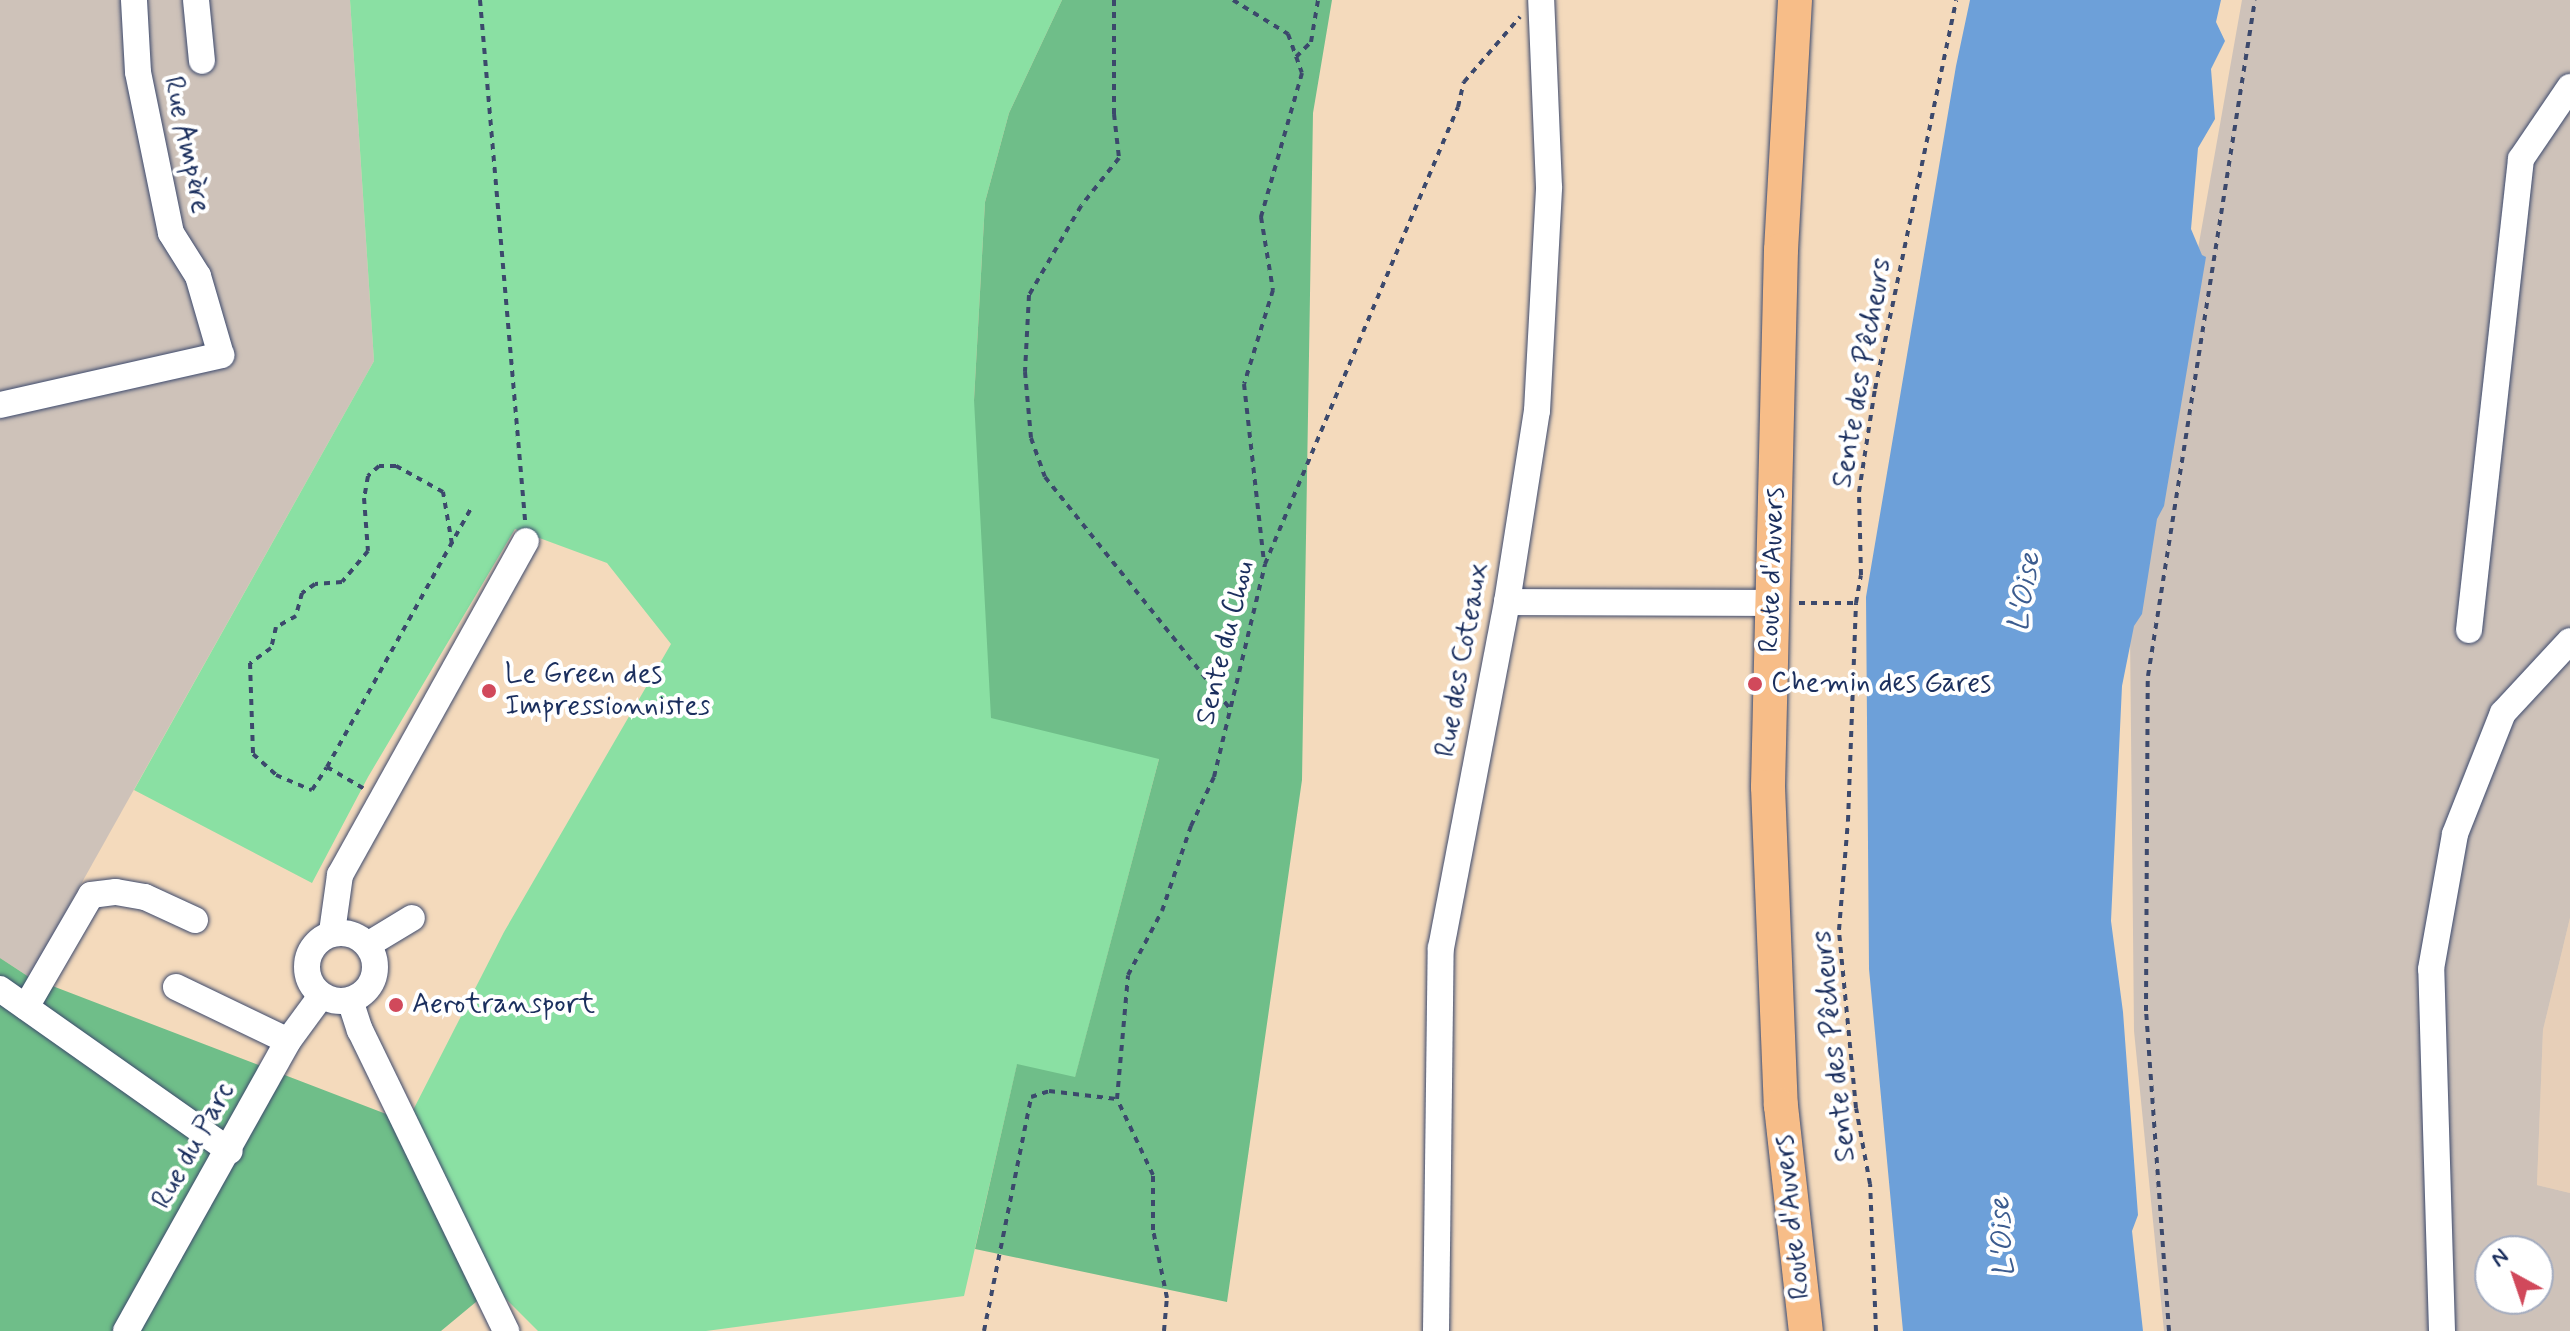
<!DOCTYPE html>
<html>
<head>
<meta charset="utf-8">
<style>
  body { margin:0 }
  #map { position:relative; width:2570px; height:1331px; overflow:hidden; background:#f4dabc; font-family:Mynerve,sans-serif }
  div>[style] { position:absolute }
  .built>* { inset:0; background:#e7cfb8 }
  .industrial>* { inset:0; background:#cec2b9 }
  .green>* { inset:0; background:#8ae0a3 }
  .forest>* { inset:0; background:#6fbe89 }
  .water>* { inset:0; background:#6da0d9 }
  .path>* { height:4px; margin-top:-2px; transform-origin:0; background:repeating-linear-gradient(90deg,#3c496c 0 6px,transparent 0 12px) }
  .roads { filter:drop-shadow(0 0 2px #3c496c) drop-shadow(0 0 2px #3c496c) }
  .minor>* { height:26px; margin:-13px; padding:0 13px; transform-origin:13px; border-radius:13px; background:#fff }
  .minor>.ring { margin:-13px; padding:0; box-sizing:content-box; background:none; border:26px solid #fff; border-radius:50% }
  .major>* { height:34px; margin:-17px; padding:0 17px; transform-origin:17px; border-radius:17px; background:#f7bd88 }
  .dots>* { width:22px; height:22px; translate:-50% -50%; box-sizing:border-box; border:4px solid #fff; border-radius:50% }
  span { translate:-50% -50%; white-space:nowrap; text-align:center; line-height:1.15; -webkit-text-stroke:8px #fff; paint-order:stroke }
  .street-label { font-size:28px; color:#1b2f5e }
  .poi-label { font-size:28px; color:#1b2f5e }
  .left { translate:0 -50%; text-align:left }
  .water-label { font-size:30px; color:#3c5c8f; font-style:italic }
  .north { position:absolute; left:2474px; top:1235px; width:80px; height:80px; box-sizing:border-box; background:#fff; border:2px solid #a4acbf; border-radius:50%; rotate:320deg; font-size:22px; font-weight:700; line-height:32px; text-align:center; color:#1b2f5e }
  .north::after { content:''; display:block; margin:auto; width:28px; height:36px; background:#d1495b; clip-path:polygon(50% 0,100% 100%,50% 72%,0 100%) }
</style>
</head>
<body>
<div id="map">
  <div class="built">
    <div style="clip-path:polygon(2570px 918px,2570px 1193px,2537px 1185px,2543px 1030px)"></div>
  </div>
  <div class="industrial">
    <div style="clip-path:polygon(0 0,350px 0,374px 361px,29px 977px,0 958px)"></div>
    <div style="clip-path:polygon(evenodd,2242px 0,2570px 0,2570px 918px,2543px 1030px,2537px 1185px,2570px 1193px,2570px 1331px,2164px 1331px,2134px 1031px,2130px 633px,2242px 0,2490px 1251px,2538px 1251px,2538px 1299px,2490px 1299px,2490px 1251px)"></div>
  </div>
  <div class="green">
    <div style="clip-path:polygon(350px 0,1062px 0,1009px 113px,985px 202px,974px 400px,1159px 759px,1075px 1078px,1017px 1065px,964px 1296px,706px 1331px,538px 1331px,494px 1287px,407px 1122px,504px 932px,671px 644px,607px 563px,515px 529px,368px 777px,312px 883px,134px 790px,374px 361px)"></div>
  </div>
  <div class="forest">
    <div style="clip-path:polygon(1062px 0,1332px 0,1313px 113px,1302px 780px,1227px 1302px,975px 1249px,1017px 1064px,1075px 1077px,1159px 759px,991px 718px,974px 400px,985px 202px,1009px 113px)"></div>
    <div style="clip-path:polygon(0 958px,29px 977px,407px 1122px,494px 1287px,441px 1331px,0 1331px)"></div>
  </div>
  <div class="water">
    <div style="clip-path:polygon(1970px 0,2221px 0,2216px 22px,2225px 41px,2211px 69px,2215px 119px,2198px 148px,2191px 229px,2202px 255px,2206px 257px,2164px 506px,2157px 519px,2142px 614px,2134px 626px,2122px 686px,2111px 921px,2123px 1012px,2138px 1215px,2132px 1231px,2143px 1331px,1903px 1331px,1869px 969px,1866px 597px,1956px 66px)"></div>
  </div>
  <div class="path">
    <div style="left:480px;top:0;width:522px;rotate:85.05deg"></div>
    <div style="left:1114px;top:0;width:114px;rotate:90deg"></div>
    <div style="left:1114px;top:114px;width:44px;rotate:83.5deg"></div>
    <div style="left:1119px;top:158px;width:61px;rotate:128.4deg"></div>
    <div style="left:1081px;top:206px;width:103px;rotate:120.3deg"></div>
    <div style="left:1029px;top:295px;width:77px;rotate:93deg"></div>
    <div style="left:1025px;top:372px;width:66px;rotate:84.8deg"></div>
    <div style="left:1031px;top:438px;width:41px;rotate:70.3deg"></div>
    <div style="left:1045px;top:477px;width:297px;rotate:51.4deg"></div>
    <div style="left:1233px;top:0;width:65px;rotate:31.7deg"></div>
    <div style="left:1288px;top:34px;width:41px;rotate:70.3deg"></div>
    <div style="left:1302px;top:73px;width:150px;rotate:105.9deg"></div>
    <div style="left:1261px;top:217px;width:74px;rotate:80.7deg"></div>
    <div style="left:1273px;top:290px;width:98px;rotate:107.1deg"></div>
    <div style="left:1244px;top:384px;width:178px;rotate:83.6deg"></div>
    <div style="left:1296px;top:57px;width:21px;rotate:-45deg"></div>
    <div style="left:1311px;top:42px;width:43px;rotate:-80.5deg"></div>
    <div style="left:452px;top:544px;width:53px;rotate:-99.8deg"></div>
    <div style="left:443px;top:492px;width:54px;rotate:-151deg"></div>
    <div style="left:396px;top:466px;width:17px;rotate:180deg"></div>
    <div style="left:379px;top:466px;width:15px;rotate:138deg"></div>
    <div style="left:368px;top:476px;width:22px;rotate:100deg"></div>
    <div style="left:364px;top:498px;width:53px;rotate:85.7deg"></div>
    <div style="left:368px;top:551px;width:40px;rotate:130deg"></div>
    <div style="left:342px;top:582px;width:27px;rotate:176deg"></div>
    <div style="left:315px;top:584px;width:16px;rotate:145deg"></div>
    <div style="left:302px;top:593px;width:24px;rotate:105deg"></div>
    <div style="left:296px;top:616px;width:23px;rotate:151deg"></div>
    <div style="left:276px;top:627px;width:22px;rotate:103deg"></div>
    <div style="left:271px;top:648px;width:26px;rotate:144deg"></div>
    <div style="left:250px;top:663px;width:91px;rotate:88.1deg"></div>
    <div style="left:253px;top:754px;width:31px;rotate:42deg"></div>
    <div style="left:276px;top:775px;width:39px;rotate:23deg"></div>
    <div style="left:312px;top:790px;width:27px;rotate:-57deg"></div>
    <div style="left:327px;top:767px;width:298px;rotate:-60.9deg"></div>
    <div style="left:1799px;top:603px;width:57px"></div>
    <div style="left:327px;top:767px;width:42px;rotate:30.3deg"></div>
    <div style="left:984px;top:1331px;width:239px;rotate:-78.6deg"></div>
    <div style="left:1031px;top:1097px;width:19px;rotate:-18deg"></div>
    <div style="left:1049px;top:1091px;width:68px;rotate:6.7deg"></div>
    <div style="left:1164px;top:1331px;width:33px;rotate:-85deg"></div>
    <div style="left:1167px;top:1298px;width:69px;rotate:-101.6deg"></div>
    <div style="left:1153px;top:1230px;width:55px;rotate:-90deg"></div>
    <div style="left:1153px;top:1175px;width:84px;rotate:-115.3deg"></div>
    <div style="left:1117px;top:1099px;width:124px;rotate:-84.9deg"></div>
    <div style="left:1128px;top:975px;width:72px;rotate:-62deg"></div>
    <div style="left:1162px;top:911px;width:90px;rotate:-71.2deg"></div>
    <div style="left:1191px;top:826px;width:54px;rotate:-64.9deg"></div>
    <div style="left:1214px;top:777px;width:219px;rotate:-76.5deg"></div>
    <div style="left:1265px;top:564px;width:496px;rotate:-67.1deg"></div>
    <div style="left:1458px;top:107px;width:26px;rotate:-77deg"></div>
    <div style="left:1464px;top:82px;width:86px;rotate:-49.3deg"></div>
    <div style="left:1876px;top:1331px;width:147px;rotate:-92.3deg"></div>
    <div style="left:1870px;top:1184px;width:77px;rotate:-100.4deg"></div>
    <div style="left:1856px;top:1108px;width:179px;rotate:-95.5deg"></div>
    <div style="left:1839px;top:930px;width:109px;rotate:-85.3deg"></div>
    <div style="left:1848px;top:821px;width:218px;rotate:-87.9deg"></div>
    <div style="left:1856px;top:603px;width:28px;rotate:-80deg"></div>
    <div style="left:1861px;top:575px;width:83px;rotate:-91.4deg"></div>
    <div style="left:1859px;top:492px;width:104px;rotate:-81.2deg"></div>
    <div style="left:1875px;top:389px;width:397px;rotate:-78.2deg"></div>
    <div style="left:2169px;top:1331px;width:321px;rotate:-94.1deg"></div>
    <div style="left:2146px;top:1011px;width:335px;rotate:-89.7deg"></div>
    <div style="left:2148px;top:676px;width:684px;rotate:-81.01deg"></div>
  </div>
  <div class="roads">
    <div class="minor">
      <div style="left:196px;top:0;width:61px;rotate:84.4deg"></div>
      <div style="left:0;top:405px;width:227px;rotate:-12.7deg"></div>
      <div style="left:221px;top:355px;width:82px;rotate:-106.2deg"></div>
      <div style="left:198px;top:276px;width:51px;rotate:-122.1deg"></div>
      <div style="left:171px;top:233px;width:164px;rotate:-101.6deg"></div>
      <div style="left:138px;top:72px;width:72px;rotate:-93.2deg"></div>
      <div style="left:1507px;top:602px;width:265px;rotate:0.2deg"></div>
      <div style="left:2469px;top:630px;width:474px;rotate:-83.7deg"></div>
      <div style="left:2521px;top:159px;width:87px;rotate:-55.8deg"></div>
      <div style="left:332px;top:932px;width:58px;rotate:-82deg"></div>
      <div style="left:340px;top:875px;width:382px;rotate:-60.9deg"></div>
      <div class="ring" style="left:307px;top:933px;width:42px;height:42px"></div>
      <div style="left:369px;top:944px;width:50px;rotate:-31.2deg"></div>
      <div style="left:176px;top:987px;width:124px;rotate:25.7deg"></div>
      <div style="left:0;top:989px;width:281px;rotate:35.2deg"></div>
      <div style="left:350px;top:1000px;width:32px;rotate:72deg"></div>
      <div style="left:360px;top:1030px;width:335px;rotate:64.1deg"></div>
      <div style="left:26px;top:1007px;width:129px;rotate:-59.9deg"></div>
      <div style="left:91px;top:895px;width:25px;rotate:-7deg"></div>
      <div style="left:116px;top:892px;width:29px;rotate:10deg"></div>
      <div style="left:145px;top:897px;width:55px;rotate:24.7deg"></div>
      <div style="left:126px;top:1331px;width:332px;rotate:-60.8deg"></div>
      <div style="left:288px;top:1041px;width:56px;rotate:-53.7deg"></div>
      <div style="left:1436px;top:1331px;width:383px;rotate:-89.3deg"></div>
      <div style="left:1441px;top:948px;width:352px;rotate:-79.2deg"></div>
      <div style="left:1507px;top:602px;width:193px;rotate:-81.1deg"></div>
      <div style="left:1537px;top:411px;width:224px;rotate:-86.9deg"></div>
      <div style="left:1549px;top:187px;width:187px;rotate:-92.4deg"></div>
      <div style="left:2442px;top:1331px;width:362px;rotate:-91.7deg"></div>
      <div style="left:2431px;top:969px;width:137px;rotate:-79.9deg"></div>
      <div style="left:2455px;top:834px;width:130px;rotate:-68.4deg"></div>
      <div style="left:2503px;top:713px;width:98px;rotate:-47.1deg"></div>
    </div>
    <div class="major">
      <div style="left:1795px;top:0;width:250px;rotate:93.2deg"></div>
      <div style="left:1781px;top:250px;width:537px;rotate:91.39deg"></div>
      <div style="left:1768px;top:787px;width:319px;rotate:87.7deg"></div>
      <div style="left:1781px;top:1106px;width:226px;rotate:83.7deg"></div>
    </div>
  </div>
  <div class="dots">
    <div style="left:1755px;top:684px;background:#d1495b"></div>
    <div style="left:489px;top:691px;background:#d1495b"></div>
    <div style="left:396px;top:1005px;background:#d1495b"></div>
  </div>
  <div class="street-label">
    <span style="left:186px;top:145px;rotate:78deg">Rue Ampère</span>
    <span style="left:1863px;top:373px;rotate:-80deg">Sente des Pêcheurs</span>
    <span style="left:1773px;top:570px;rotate:-88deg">Route d'Auvers</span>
    <span style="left:1226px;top:643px;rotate:-76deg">Sente du Chou</span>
    <span style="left:1463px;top:660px;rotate:-80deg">Rue des Coteaux</span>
    <span style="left:1835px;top:1046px;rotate:-96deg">Sente des Pêcheurs</span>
    <span style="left:194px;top:1146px;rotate:-61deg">Rue du Parc</span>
    <span style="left:1793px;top:1217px;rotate:-96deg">Route d'Auvers</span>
  </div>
  <div class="poi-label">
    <span class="left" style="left:505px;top:691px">Le Green des<br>Impressionnistes</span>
    <span class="left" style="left:1771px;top:684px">Chemin des Gares</span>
    <span class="left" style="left:412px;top:1005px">Aerotransport</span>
  </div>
  <div class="water-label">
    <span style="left:2025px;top:592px;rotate:-81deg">L'Oise</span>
    <span style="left:2003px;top:1237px;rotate:-94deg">L'Oise</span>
  </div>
  <div class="north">N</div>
</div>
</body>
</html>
